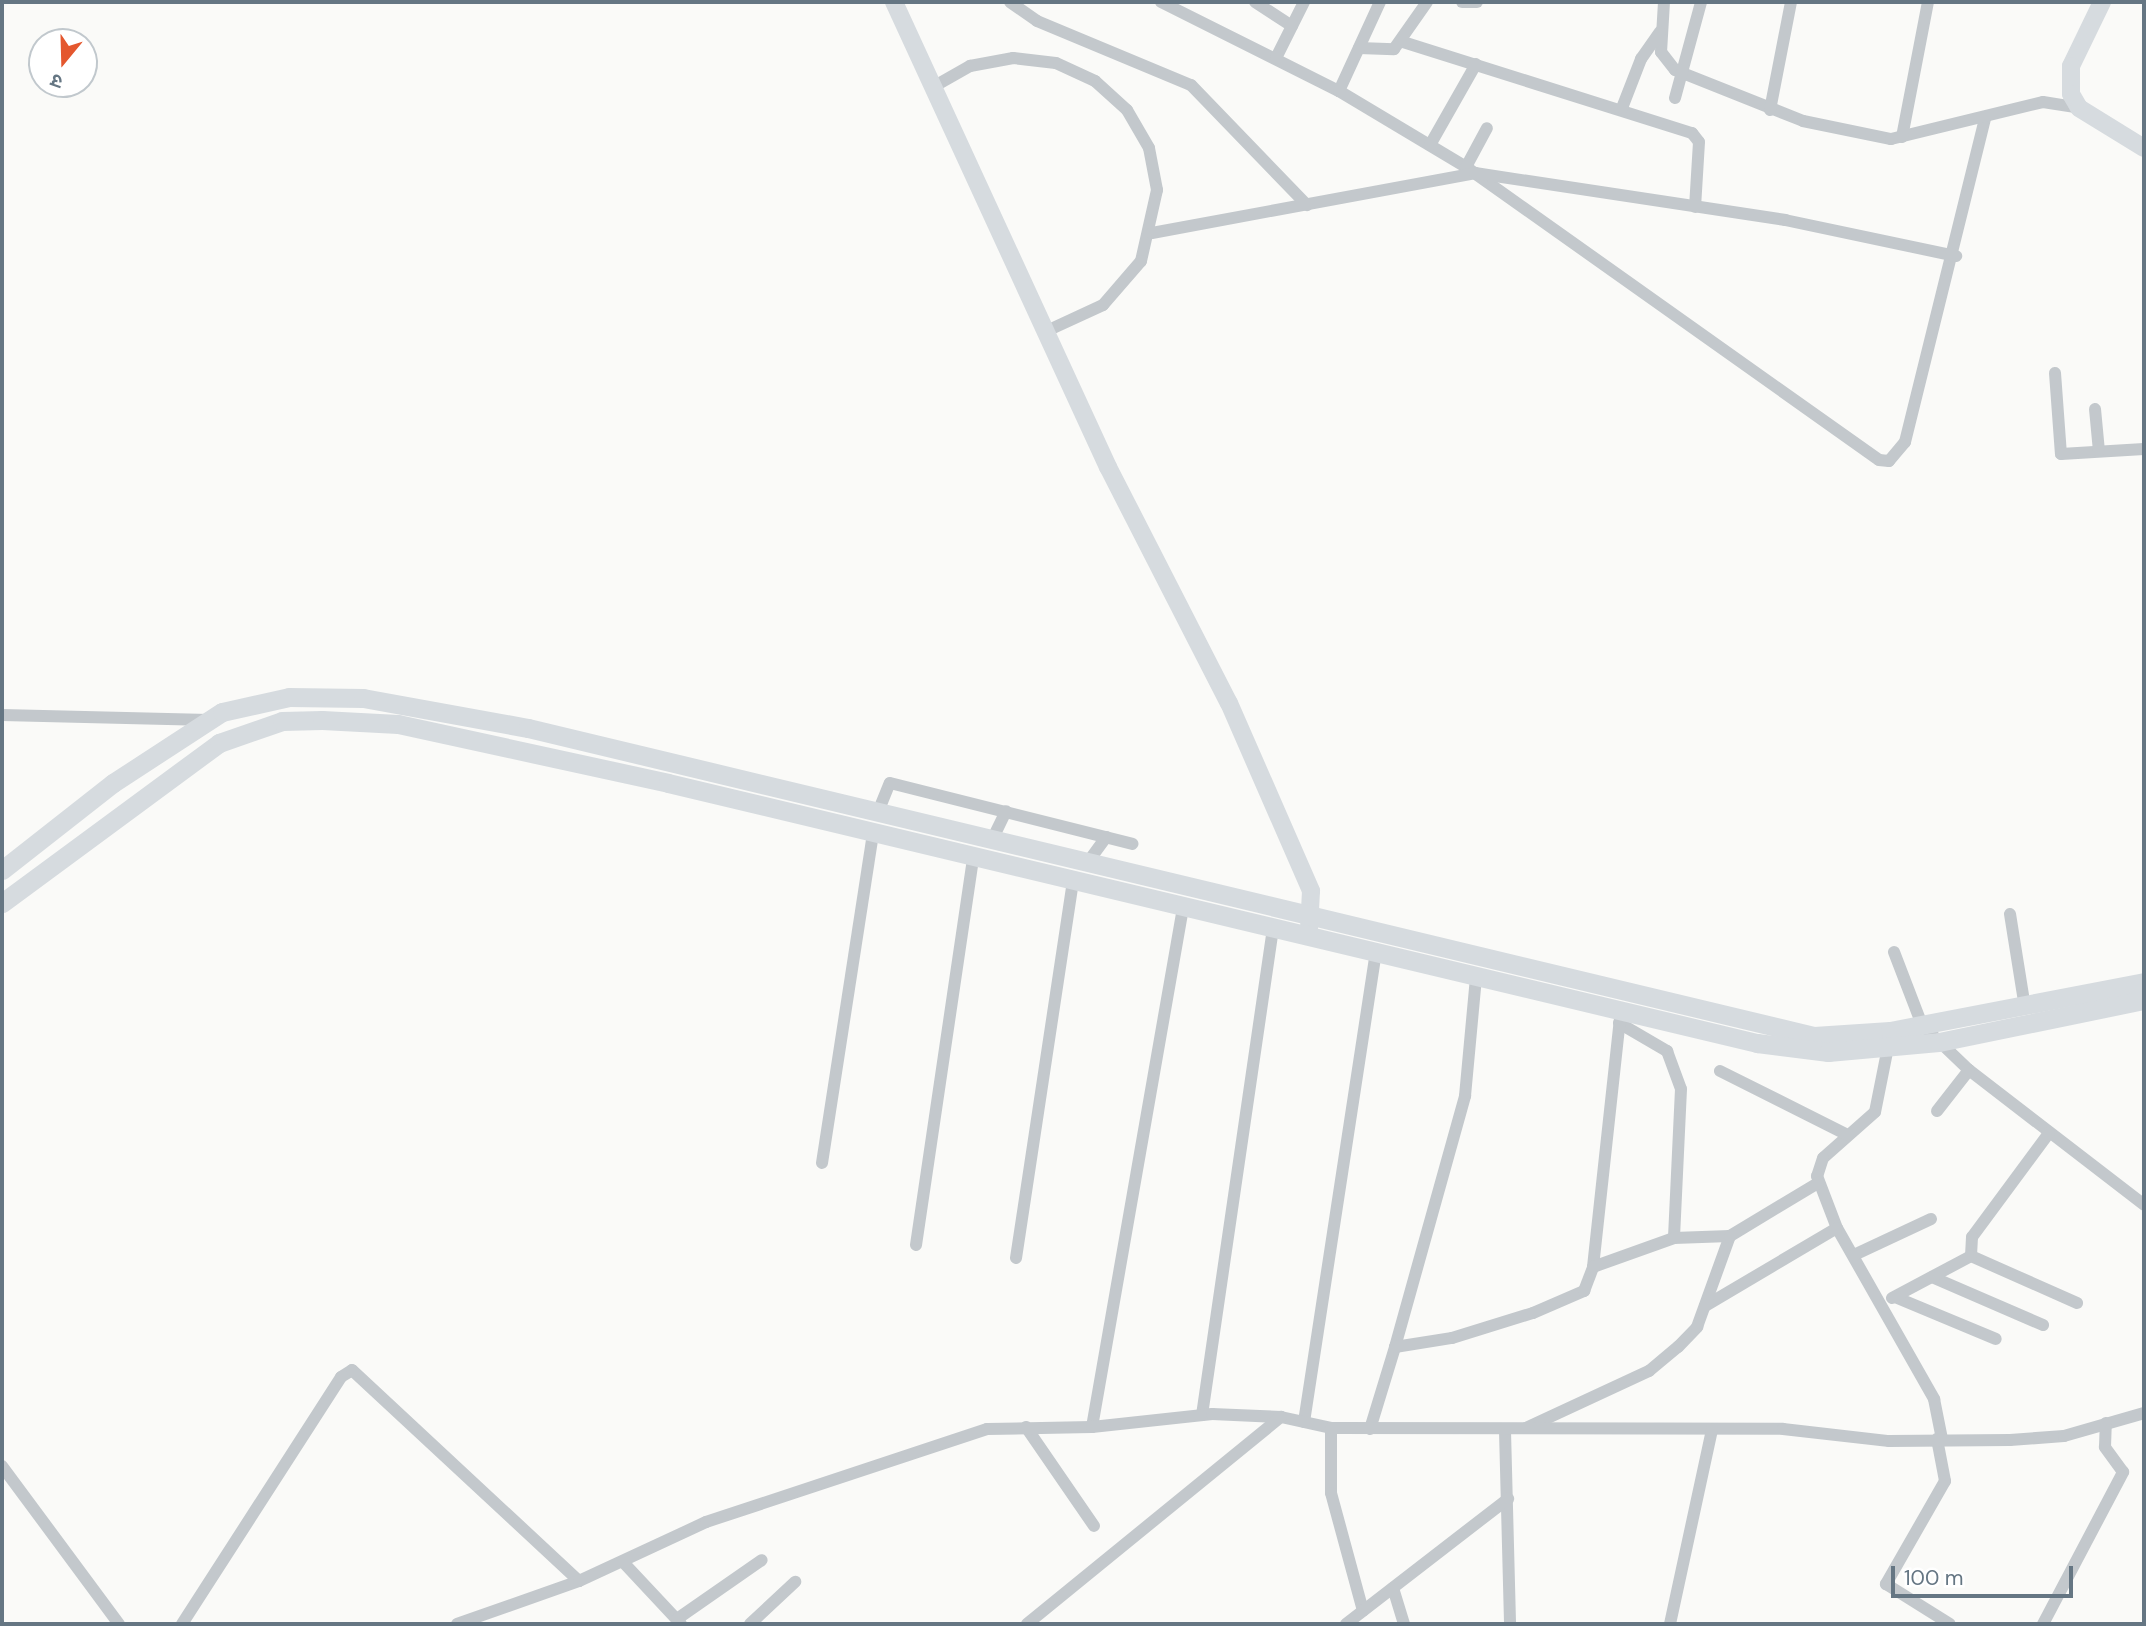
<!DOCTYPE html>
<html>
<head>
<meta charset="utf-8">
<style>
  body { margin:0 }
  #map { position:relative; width:2146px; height:1626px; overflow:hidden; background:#fafaf8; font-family:"DM Sans","Noto Sans Devanagari",sans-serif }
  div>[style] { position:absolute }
  .street>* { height:12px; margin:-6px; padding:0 6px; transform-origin:6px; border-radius:6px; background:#c3c8cc }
  .secondary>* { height:18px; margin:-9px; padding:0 9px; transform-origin:9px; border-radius:9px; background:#d6dbdf }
  .primary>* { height:19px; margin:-9.5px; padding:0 9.5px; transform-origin:9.5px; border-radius:9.5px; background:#d6dbdf }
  span { translate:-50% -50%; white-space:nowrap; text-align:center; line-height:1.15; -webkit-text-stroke:7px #fff; paint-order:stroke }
  .frame { position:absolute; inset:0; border:4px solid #657683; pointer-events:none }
  .north { position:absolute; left:28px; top:28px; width:70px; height:70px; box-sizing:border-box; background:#fff; border:2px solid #c1c8cd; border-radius:50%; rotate:199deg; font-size:19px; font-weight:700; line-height:28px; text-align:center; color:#657683 }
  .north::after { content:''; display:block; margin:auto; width:24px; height:32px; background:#e4572e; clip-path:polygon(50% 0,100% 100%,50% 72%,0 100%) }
  .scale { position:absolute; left:1891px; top:1566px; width:182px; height:32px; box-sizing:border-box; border:4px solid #657683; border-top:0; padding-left:9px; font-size:21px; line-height:24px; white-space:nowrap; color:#657683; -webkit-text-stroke:5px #fff; paint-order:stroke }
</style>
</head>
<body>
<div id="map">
  <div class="street">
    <div style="left:1010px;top:2px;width:33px;rotate:35deg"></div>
    <div style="left:1037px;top:21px;width:167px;rotate:22.6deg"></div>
    <div style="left:1191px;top:85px;width:167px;rotate:46deg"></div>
    <div style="left:1161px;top:2px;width:199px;rotate:26.6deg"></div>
    <div style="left:1339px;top:91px;width:148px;rotate:30.9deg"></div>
    <div style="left:1466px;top:167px;width:506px;rotate:35.35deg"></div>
    <div style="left:1879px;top:460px;width:10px;rotate:6deg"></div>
    <div style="left:1889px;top:461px;width:25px;rotate:-50deg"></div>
    <div style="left:1905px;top:442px;width:334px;rotate:-76.1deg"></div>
    <div style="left:1255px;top:2px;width:44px;rotate:33deg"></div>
    <div style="left:1462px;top:2px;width:15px"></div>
    <div style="left:1664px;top:2px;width:50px;rotate:93.4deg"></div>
    <div style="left:1661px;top:52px;width:23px;rotate:52deg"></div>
    <div style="left:1675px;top:70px;width:138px;rotate:21.7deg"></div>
    <div style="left:1803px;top:121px;width:90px;rotate:11.6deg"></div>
    <div style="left:1891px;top:139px;width:156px;rotate:-13.7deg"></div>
    <div style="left:2043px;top:102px;width:36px;rotate:9deg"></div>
    <div style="left:1403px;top:42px;width:303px;rotate:17.5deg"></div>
    <div style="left:1692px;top:133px;width:11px;rotate:52deg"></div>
    <div style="left:1699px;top:142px;width:65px;rotate:93.5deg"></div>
    <div style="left:1359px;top:48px;width:35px;rotate:2deg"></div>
    <div style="left:1394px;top:49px;width:57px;rotate:-54.9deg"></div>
    <div style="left:1276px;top:58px;width:63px;rotate:-63.4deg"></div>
    <div style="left:933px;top:87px;width:43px;rotate:-29.6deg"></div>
    <div style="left:970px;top:66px;width:44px;rotate:-10.5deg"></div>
    <div style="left:1013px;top:58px;width:43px;rotate:6.6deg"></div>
    <div style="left:1056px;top:63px;width:43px;rotate:24.8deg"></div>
    <div style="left:1095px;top:81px;width:43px;rotate:42.2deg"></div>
    <div style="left:1127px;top:110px;width:44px;rotate:59.9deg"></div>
    <div style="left:1149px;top:148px;width:43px;rotate:79.2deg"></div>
    <div style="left:1157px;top:190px;width:73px;rotate:102.7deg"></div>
    <div style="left:1141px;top:261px;width:58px;rotate:130.8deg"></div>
    <div style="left:1103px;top:305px;width:60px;rotate:155.2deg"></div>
    <div style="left:1339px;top:91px;width:98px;rotate:-65.3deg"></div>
    <div style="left:1675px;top:98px;width:99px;rotate:-74.8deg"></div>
    <div style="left:1622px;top:108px;width:53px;rotate:-68.8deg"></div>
    <div style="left:1641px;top:59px;width:33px;rotate:-55deg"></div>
    <div style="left:1770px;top:110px;width:110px;rotate:-79deg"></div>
    <div style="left:1902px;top:137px;width:137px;rotate:-79.1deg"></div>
    <div style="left:1430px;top:145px;width:93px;rotate:-60.4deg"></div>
    <div style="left:1466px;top:167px;width:44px;rotate:-61.7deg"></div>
    <div style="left:1152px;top:233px;width:329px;rotate:-10.5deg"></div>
    <div style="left:1475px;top:173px;width:314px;rotate:8.6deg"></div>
    <div style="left:1785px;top:220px;width:175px;rotate:11.9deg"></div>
    <div style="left:2055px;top:373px;width:81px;rotate:85.8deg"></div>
    <div style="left:2061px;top:454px;width:83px;rotate:-3.4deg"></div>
    <div style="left:2095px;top:409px;width:42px;rotate:84.6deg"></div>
    <div style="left:2px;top:715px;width:207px;rotate:1.4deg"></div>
    <div style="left:878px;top:812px;width:31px;rotate:-68deg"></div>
    <div style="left:890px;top:783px;width:250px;rotate:14.1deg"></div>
    <div style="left:992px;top:840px;width:32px;rotate:-64deg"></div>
    <div style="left:1088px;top:862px;width:31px;rotate:-54deg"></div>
    <div style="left:2010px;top:914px;width:95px;rotate:80.9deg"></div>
    <div style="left:1894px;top:952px;width:78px;rotate:69deg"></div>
    <div style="left:1922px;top:1025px;width:65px;rotate:43.8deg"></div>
    <div style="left:1969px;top:1070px;width:221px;rotate:37.6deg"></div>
    <div style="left:1619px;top:1023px;width:56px;rotate:30.3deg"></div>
    <div style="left:1667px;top:1051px;width:40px;rotate:69.8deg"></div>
    <div style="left:1681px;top:1089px;width:149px;rotate:92.7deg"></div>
    <div style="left:1888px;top:1047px;width:66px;rotate:101.3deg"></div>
    <div style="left:1875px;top:1112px;width:69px;rotate:138.5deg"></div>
    <div style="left:1823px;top:1158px;width:19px;rotate:108deg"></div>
    <div style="left:1817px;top:1176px;width:56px;rotate:69deg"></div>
    <div style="left:1837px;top:1228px;width:197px;rotate:60.4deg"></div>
    <div style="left:1934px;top:1399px;width:41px;rotate:78.7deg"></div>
    <div style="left:1720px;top:1071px;width:143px;rotate:26.6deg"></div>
    <div style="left:1937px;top:1111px;width:52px;rotate:-52deg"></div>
    <div style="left:2049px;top:1133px;width:129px;rotate:126.5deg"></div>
    <div style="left:1972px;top:1237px;width:19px;rotate:93deg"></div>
    <div style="left:1971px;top:1256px;width:116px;rotate:23.9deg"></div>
    <div style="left:822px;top:1163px;width:333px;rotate:-81.2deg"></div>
    <div style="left:916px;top:1245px;width:391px;rotate:-81.6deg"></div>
    <div style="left:1854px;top:1255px;width:85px;rotate:-25.1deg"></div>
    <div style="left:1016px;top:1258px;width:379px;rotate:-81.4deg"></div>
    <div style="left:1593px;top:1267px;width:259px;rotate:-83.8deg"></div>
    <div style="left:1932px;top:1277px;width:121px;rotate:23.4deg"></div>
    <div style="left:1895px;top:1297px;width:109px;rotate:22.6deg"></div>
    <div style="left:1892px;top:1298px;width:89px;rotate:-28deg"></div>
    <div style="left:1705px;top:1306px;width:153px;rotate:-30.6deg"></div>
    <div style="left:1395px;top:1347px;width:261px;rotate:-74.4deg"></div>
    <div style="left:1465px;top:1096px;width:120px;rotate:-84.7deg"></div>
    <div style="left:1202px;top:1415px;width:489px;rotate:-81.7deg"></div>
    <div style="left:1304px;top:1422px;width:474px;rotate:-81.3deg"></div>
    <div style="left:1026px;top:1427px;width:120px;rotate:55.5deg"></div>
    <div style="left:1092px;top:1427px;width:527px;rotate:-80.06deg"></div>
    <div style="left:1331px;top:1428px;width:65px;rotate:90deg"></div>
    <div style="left:1331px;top:1493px;width:122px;rotate:74.8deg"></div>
    <div style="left:1526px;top:1428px;width:136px;rotate:-24.9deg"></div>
    <div style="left:1649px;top:1371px;width:38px;rotate:-40deg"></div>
    <div style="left:1678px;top:1347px;width:28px;rotate:-46deg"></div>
    <div style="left:1697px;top:1327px;width:97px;rotate:-70.1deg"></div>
    <div style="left:1370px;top:1429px;width:86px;rotate:-73deg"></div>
    <div style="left:1395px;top:1347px;width:58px;rotate:-9deg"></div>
    <div style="left:1452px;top:1338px;width:85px;rotate:-17.2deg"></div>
    <div style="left:1533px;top:1313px;width:56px;rotate:-23.3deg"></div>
    <div style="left:1584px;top:1291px;width:26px;rotate:-69deg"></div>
    <div style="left:1593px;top:1267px;width:86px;rotate:-19.7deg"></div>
    <div style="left:1674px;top:1238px;width:56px;rotate:-2deg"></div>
    <div style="left:1730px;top:1236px;width:103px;rotate:-31.1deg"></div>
    <div style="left:1505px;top:1431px;width:193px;rotate:88.5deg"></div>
    <div style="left:1937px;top:1439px;width:43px;rotate:79.2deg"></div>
    <div style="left:1945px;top:1481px;width:119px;rotate:119.8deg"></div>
    <div style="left:1886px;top:1584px;width:75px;rotate:32deg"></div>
    <div style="left:2px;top:1466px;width:197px;rotate:53.5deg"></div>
    <div style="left:623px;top:1562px;width:85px;rotate:46.9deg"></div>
    <div style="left:1393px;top:1588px;width:38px;rotate:73deg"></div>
    <div style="left:677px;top:1619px;width:103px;rotate:-34.8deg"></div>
    <div style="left:182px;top:1624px;width:294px;rotate:-57.2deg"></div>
    <div style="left:341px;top:1377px;width:13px;rotate:-32deg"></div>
    <div style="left:352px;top:1370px;width:310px;rotate:42.9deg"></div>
    <div style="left:457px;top:1624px;width:129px;rotate:-19.4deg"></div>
    <div style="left:579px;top:1581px;width:140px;rotate:-24.9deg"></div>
    <div style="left:706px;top:1522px;width:296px;rotate:-18.3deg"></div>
    <div style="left:987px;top:1429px;width:105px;rotate:-1.1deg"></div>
    <div style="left:1092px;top:1427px;width:121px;rotate:-6.2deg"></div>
    <div style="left:1212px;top:1414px;width:69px;rotate:2.5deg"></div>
    <div style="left:1281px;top:1417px;width:51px;rotate:12.4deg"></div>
    <div style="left:1331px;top:1428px;width:452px;rotate:0.1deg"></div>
    <div style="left:1783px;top:1429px;width:107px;rotate:6.5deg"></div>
    <div style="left:1889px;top:1441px;width:121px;rotate:-0.5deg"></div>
    <div style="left:2010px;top:1440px;width:54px;rotate:-4.2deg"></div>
    <div style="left:2064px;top:1436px;width:83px;rotate:-16deg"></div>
    <div style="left:750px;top:1624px;width:62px;rotate:-43deg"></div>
    <div style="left:1027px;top:1624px;width:328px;rotate:-39.2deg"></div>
    <div style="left:1346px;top:1624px;width:205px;rotate:-37.7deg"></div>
    <div style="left:1670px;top:1624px;width:199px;rotate:-77.8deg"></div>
    <div style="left:2043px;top:1624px;width:172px;rotate:-62.2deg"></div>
    <div style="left:2123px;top:1472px;width:31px;rotate:-126deg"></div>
    <div style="left:2105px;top:1447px;width:24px;rotate:-88deg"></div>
  </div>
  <div class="secondary">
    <div style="left:894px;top:2px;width:512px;rotate:65.29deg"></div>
    <div style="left:1108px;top:467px;width:265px;rotate:62.9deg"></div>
    <div style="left:1229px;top:703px;width:205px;rotate:66.4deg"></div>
    <div style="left:1311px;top:891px;width:39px;rotate:93deg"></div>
    <div style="left:2102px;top:2px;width:71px;rotate:115.8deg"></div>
    <div style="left:2071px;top:66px;width:28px;rotate:90deg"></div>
    <div style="left:2071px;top:94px;width:16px;rotate:60deg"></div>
    <div style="left:2079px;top:108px;width:76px;rotate:31.6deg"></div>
  </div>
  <div class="primary">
    <div style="left:2px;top:870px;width:141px;rotate:-38.1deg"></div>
    <div style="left:113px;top:783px;width:130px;rotate:-33.1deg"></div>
    <div style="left:222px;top:712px;width:69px;rotate:-12.6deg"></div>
    <div style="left:289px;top:697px;width:74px;rotate:0.8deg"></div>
    <div style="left:363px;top:698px;width:168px;rotate:10.3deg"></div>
    <div style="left:528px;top:728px;width:1322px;rotate:13.47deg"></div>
    <div style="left:1814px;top:1036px;width:76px;rotate:-3.8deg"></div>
    <div style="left:1890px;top:1031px;width:259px;rotate:-10.9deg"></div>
    <div style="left:2px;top:903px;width:270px;rotate:-36.4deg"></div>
    <div style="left:219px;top:743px;width:67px;rotate:-19.2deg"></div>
    <div style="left:282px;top:721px;width:40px;rotate:-1.4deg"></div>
    <div style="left:322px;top:720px;width:76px;rotate:3deg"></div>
    <div style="left:398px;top:724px;width:276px;rotate:12.3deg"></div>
    <div style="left:668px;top:783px;width:1120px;rotate:13.43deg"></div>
    <div style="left:1757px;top:1043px;width:72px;rotate:7.2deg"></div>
    <div style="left:1828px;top:1052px;width:111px;rotate:-5.1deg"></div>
    <div style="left:1939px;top:1042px;width:209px;rotate:-11.6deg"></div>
  </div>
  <div class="frame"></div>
  <div class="north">उ</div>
  <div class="scale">100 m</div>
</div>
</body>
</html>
